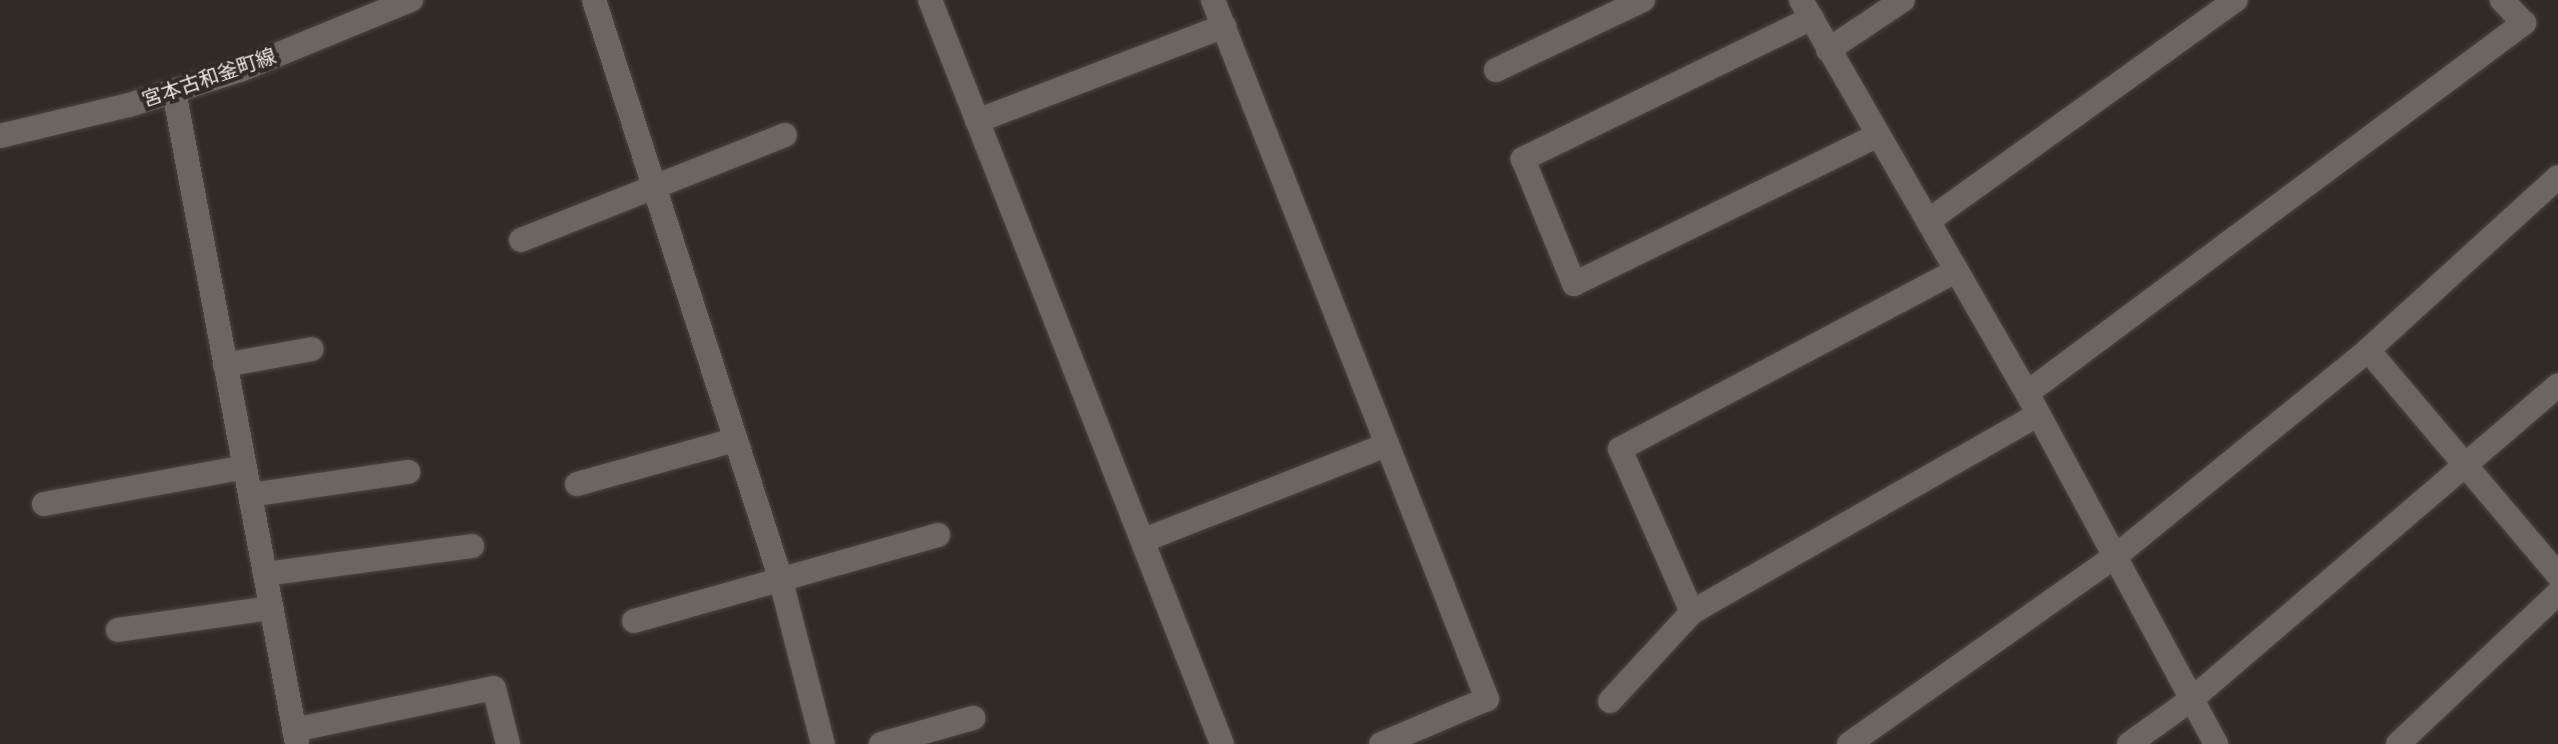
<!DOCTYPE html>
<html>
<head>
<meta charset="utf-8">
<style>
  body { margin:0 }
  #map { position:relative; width:2558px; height:744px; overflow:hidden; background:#312a25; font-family:"Nunito Sans","Noto Sans JP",sans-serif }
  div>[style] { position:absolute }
  .roads { filter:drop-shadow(0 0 2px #4b4642) drop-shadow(0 0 2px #4b4642) }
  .lane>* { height:24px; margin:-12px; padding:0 12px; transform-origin:12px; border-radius:12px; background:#6d655f }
  .street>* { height:24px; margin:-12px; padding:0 12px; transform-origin:12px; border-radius:12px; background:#6d655f }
  .secondary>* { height:24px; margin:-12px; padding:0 12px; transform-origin:12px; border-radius:12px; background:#6d655f }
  span { translate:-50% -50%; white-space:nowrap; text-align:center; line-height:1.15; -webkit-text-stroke:8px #312a25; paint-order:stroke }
  .street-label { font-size:20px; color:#eee9e6 }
</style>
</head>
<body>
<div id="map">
  <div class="roads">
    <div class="lane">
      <div style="left:1812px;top:18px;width:322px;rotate:154deg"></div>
      <div style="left:1523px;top:159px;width:135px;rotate:67.8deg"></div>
      <div style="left:1574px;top:284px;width:336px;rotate:-26.1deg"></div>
      <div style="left:1496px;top:70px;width:163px;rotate:-25.5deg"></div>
      <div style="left:1928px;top:221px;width:379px;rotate:-35.7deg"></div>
      <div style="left:521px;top:240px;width:284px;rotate:-21.7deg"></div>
      <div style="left:1954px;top:272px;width:378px;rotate:152.1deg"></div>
      <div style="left:1620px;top:449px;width:178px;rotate:66.2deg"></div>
      <div style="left:1692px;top:612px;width:398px;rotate:-29.7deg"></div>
      <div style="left:225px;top:365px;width:88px;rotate:-10.4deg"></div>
      <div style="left:577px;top:484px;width:164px;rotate:-15.6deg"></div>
      <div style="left:250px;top:495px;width:160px;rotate:-8.3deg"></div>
      <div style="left:44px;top:504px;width:204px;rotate:-10.4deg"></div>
      <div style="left:265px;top:574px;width:209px;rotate:-7.7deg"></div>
      <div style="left:634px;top:621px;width:316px;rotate:-15.8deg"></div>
      <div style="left:118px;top:630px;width:155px;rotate:-8.2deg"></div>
      <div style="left:1610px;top:701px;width:121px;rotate:-47.3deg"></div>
      <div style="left:294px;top:730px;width:204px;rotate:-11.9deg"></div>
      <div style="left:494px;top:688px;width:58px;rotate:76deg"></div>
      <div style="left:881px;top:744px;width:96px;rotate:-15.8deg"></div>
      <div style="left:2398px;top:744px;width:220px;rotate:-43.3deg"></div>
    </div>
    <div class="street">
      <div style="left:594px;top:0;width:606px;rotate:72.13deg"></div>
      <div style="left:780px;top:577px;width:172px;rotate:75.6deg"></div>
      <div style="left:930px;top:0;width:799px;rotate:68.57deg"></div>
      <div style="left:1213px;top:0;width:751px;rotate:68.6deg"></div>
      <div style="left:1487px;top:699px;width:115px;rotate:157deg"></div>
      <div style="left:1801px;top:0;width:453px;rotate:60.1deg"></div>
      <div style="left:2027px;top:393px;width:399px;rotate:61.7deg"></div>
      <div style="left:1828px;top:50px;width:90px;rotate:-33.7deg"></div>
      <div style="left:174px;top:91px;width:664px;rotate:79.33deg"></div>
      <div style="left:977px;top:121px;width:265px;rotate:-21deg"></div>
      <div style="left:2368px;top:350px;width:294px;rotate:49.8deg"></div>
      <div style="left:2027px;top:393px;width:620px;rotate:-36.67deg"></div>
      <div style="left:2524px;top:23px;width:32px;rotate:-134deg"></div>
      <div style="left:1144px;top:540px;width:261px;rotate:-21.4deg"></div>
      <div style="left:1849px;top:744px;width:328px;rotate:-35.2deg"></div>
      <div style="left:2117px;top:555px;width:324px;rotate:-39.2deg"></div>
      <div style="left:2368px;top:350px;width:257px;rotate:-42.3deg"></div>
      <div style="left:2129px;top:744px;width:77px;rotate:-35.5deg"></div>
      <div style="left:2192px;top:699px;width:482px;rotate:-40.6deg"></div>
    </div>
    <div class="secondary">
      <div style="left:0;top:136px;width:133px;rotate:-13.5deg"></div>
      <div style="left:129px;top:105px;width:116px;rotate:-17.5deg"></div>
      <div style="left:240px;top:70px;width:185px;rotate:-22.3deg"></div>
    </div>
  </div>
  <div class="street-label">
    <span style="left:209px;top:78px;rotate:-19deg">宮本古和釜町線</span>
  </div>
</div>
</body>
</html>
